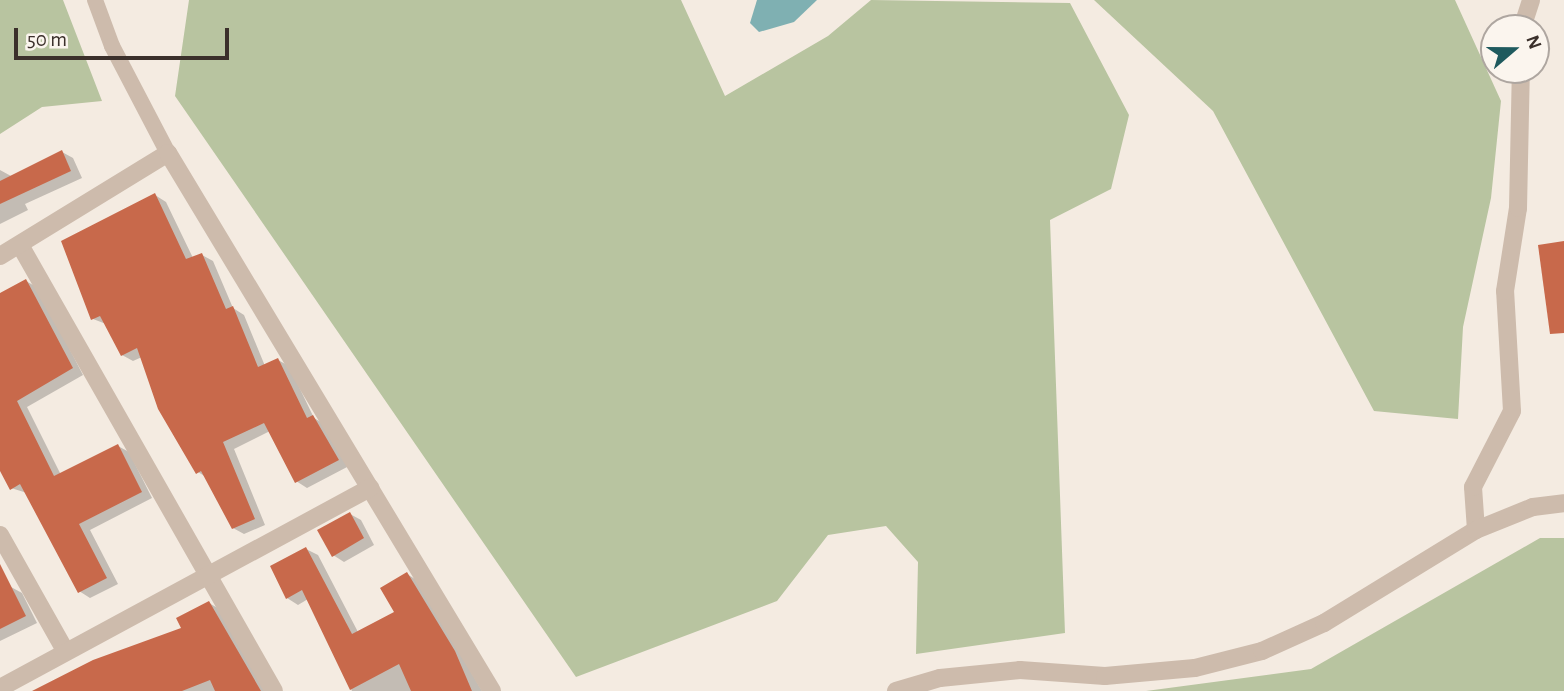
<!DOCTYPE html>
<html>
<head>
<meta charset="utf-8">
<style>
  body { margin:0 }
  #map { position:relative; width:1564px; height:691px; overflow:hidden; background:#f4ebe1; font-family:"Alegreya Sans",sans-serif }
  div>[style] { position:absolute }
  .green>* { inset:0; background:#b8c4a0 }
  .water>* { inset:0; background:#7fb0b2 }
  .shadow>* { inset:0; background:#0003 }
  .building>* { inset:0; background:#c8694b }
  .lane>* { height:16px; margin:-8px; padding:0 8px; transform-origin:8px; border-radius:8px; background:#cdbbac }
  .street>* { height:18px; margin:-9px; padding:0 9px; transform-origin:9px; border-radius:9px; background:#cdbbac }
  span { translate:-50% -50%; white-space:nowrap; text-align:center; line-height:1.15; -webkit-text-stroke:5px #fbf5ee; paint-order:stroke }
  .north { position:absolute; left:1480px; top:14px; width:70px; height:70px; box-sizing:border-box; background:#fbf5ee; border:2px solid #aea6a0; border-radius:50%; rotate:70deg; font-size:19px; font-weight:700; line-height:28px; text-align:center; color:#3b302b }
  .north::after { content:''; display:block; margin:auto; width:24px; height:32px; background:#1f5a5e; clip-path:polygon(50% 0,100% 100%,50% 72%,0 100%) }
  .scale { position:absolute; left:14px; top:28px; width:215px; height:32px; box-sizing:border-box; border:4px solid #3b302b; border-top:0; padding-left:9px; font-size:21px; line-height:24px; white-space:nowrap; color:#3b302b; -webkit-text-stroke:5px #fbf5ee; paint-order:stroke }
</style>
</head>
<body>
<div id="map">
  <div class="green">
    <div style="clip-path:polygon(0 0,63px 0,102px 101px,42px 107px,0 134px)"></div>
    <div style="clip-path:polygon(189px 0,681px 0,725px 96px,828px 36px,871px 0,1070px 3px,1129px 115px,1111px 189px,1050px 220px,1065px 633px,916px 654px,918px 562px,886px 526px,828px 535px,777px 601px,576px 677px,175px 96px)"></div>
    <div style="clip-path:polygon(1094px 0,1455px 0,1501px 101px,1491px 198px,1463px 327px,1458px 419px,1374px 411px,1213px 111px)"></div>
    <div style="clip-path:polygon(1540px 538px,1564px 538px,1564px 691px,1146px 691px,1311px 669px)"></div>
  </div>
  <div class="water">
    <div style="clip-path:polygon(757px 0,817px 0,794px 22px,759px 32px,750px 23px)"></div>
  </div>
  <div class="shadow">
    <div style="clip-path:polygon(62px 152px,73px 158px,82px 178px,25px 204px,28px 210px,0 224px,0 170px,11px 176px)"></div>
    <div style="clip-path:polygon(155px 195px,166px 202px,193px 258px,202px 255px,213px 261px,233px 308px,244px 315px,265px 366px,278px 360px,289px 366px,314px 418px,324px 424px,349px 466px,307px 488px,296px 481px,270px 431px,234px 449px,265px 525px,244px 534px,233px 528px,206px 477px,198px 472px,142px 357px,133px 361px,122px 355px,106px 324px,93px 319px)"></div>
    <div style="clip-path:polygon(26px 281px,38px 288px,83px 375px,27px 407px,61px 475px,118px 446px,129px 452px,152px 498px,90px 530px,118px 584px,90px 598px,79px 591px,27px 493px,11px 488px,0 465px,0 295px)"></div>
    <div style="clip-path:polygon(350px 514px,361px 520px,374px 545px,344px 562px,333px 555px)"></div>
    <div style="clip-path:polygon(306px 549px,318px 555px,358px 632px,396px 612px,407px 574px,418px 581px,482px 691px,352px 691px,308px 599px,298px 605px,287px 598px)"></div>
    <div style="clip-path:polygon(0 567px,11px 587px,22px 593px,37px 623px,0 641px)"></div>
    <div style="clip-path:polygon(209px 603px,221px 610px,268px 691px,39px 691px,184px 629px)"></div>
  </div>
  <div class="building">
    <div style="clip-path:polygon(62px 150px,71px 171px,0 204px,0 181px)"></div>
    <div style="clip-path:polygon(155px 193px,186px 259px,202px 253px,226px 309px,233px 306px,258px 367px,278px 358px,307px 418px,313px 415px,339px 460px,295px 483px,264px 423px,223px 442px,255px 519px,232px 529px,201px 471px,196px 474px,158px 409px,137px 348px,121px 356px,100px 316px,91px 320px,61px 241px)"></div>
    <div style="clip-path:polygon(1564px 241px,1564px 333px,1550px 334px,1538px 245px)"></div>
    <div style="clip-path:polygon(26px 279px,73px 368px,17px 401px,54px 476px,118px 444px,142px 492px,79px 524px,107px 578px,78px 593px,20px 484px,10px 490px,0 471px,0 293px)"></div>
    <div style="clip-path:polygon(350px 512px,364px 538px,332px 557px,317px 530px)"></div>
    <div style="clip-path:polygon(306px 547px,352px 634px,394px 612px,380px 588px,407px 572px,455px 651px,472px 691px,411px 691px,399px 664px,350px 690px,302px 590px,286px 599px,270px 566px)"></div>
    <div style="clip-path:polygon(0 564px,26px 616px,0 629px)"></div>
    <div style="clip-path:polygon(209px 601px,261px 691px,215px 691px,210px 680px,182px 691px,32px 691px,93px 660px,181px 628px,176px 618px)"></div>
  </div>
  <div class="lane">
    <div style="left:95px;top:0;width:49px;rotate:69.7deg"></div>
    <div style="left:112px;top:46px;width:121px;rotate:62.4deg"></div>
  </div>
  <div class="street">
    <div style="left:1522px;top:28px;width:29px;rotate:-72deg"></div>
    <div style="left:20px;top:245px;width:513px;rotate:60.34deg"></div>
    <div style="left:0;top:256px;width:197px;rotate:-31.5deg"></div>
    <div style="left:168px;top:153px;width:628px;rotate:58.94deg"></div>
    <div style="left:1476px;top:530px;width:43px;rotate:-94deg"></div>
    <div style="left:1473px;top:487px;width:85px;rotate:-62.8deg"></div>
    <div style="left:1512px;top:411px;width:120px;rotate:-93.3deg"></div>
    <div style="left:1505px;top:291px;width:84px;rotate:-81.1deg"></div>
    <div style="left:1518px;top:208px;width:138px;rotate:-88.8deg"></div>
    <div style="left:0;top:535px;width:134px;rotate:60.6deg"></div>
    <div style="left:0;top:688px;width:421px;rotate:-28.4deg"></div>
    <div style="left:896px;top:691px;width:46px;rotate:-16.5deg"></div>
    <div style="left:940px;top:678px;width:80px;rotate:-5.7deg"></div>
    <div style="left:1020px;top:670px;width:85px;rotate:4deg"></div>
    <div style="left:1105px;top:676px;width:90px;rotate:-5.1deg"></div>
    <div style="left:1195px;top:668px;width:69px;rotate:-14.2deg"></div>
    <div style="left:1262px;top:651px;width:68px;rotate:-24.3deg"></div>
    <div style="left:1324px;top:623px;width:178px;rotate:-31.5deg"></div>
    <div style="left:1476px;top:530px;width:61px;rotate:-22deg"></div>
    <div style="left:1533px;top:507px;width:31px;rotate:-7deg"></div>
  </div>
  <div class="north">N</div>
  <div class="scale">50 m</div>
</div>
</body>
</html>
